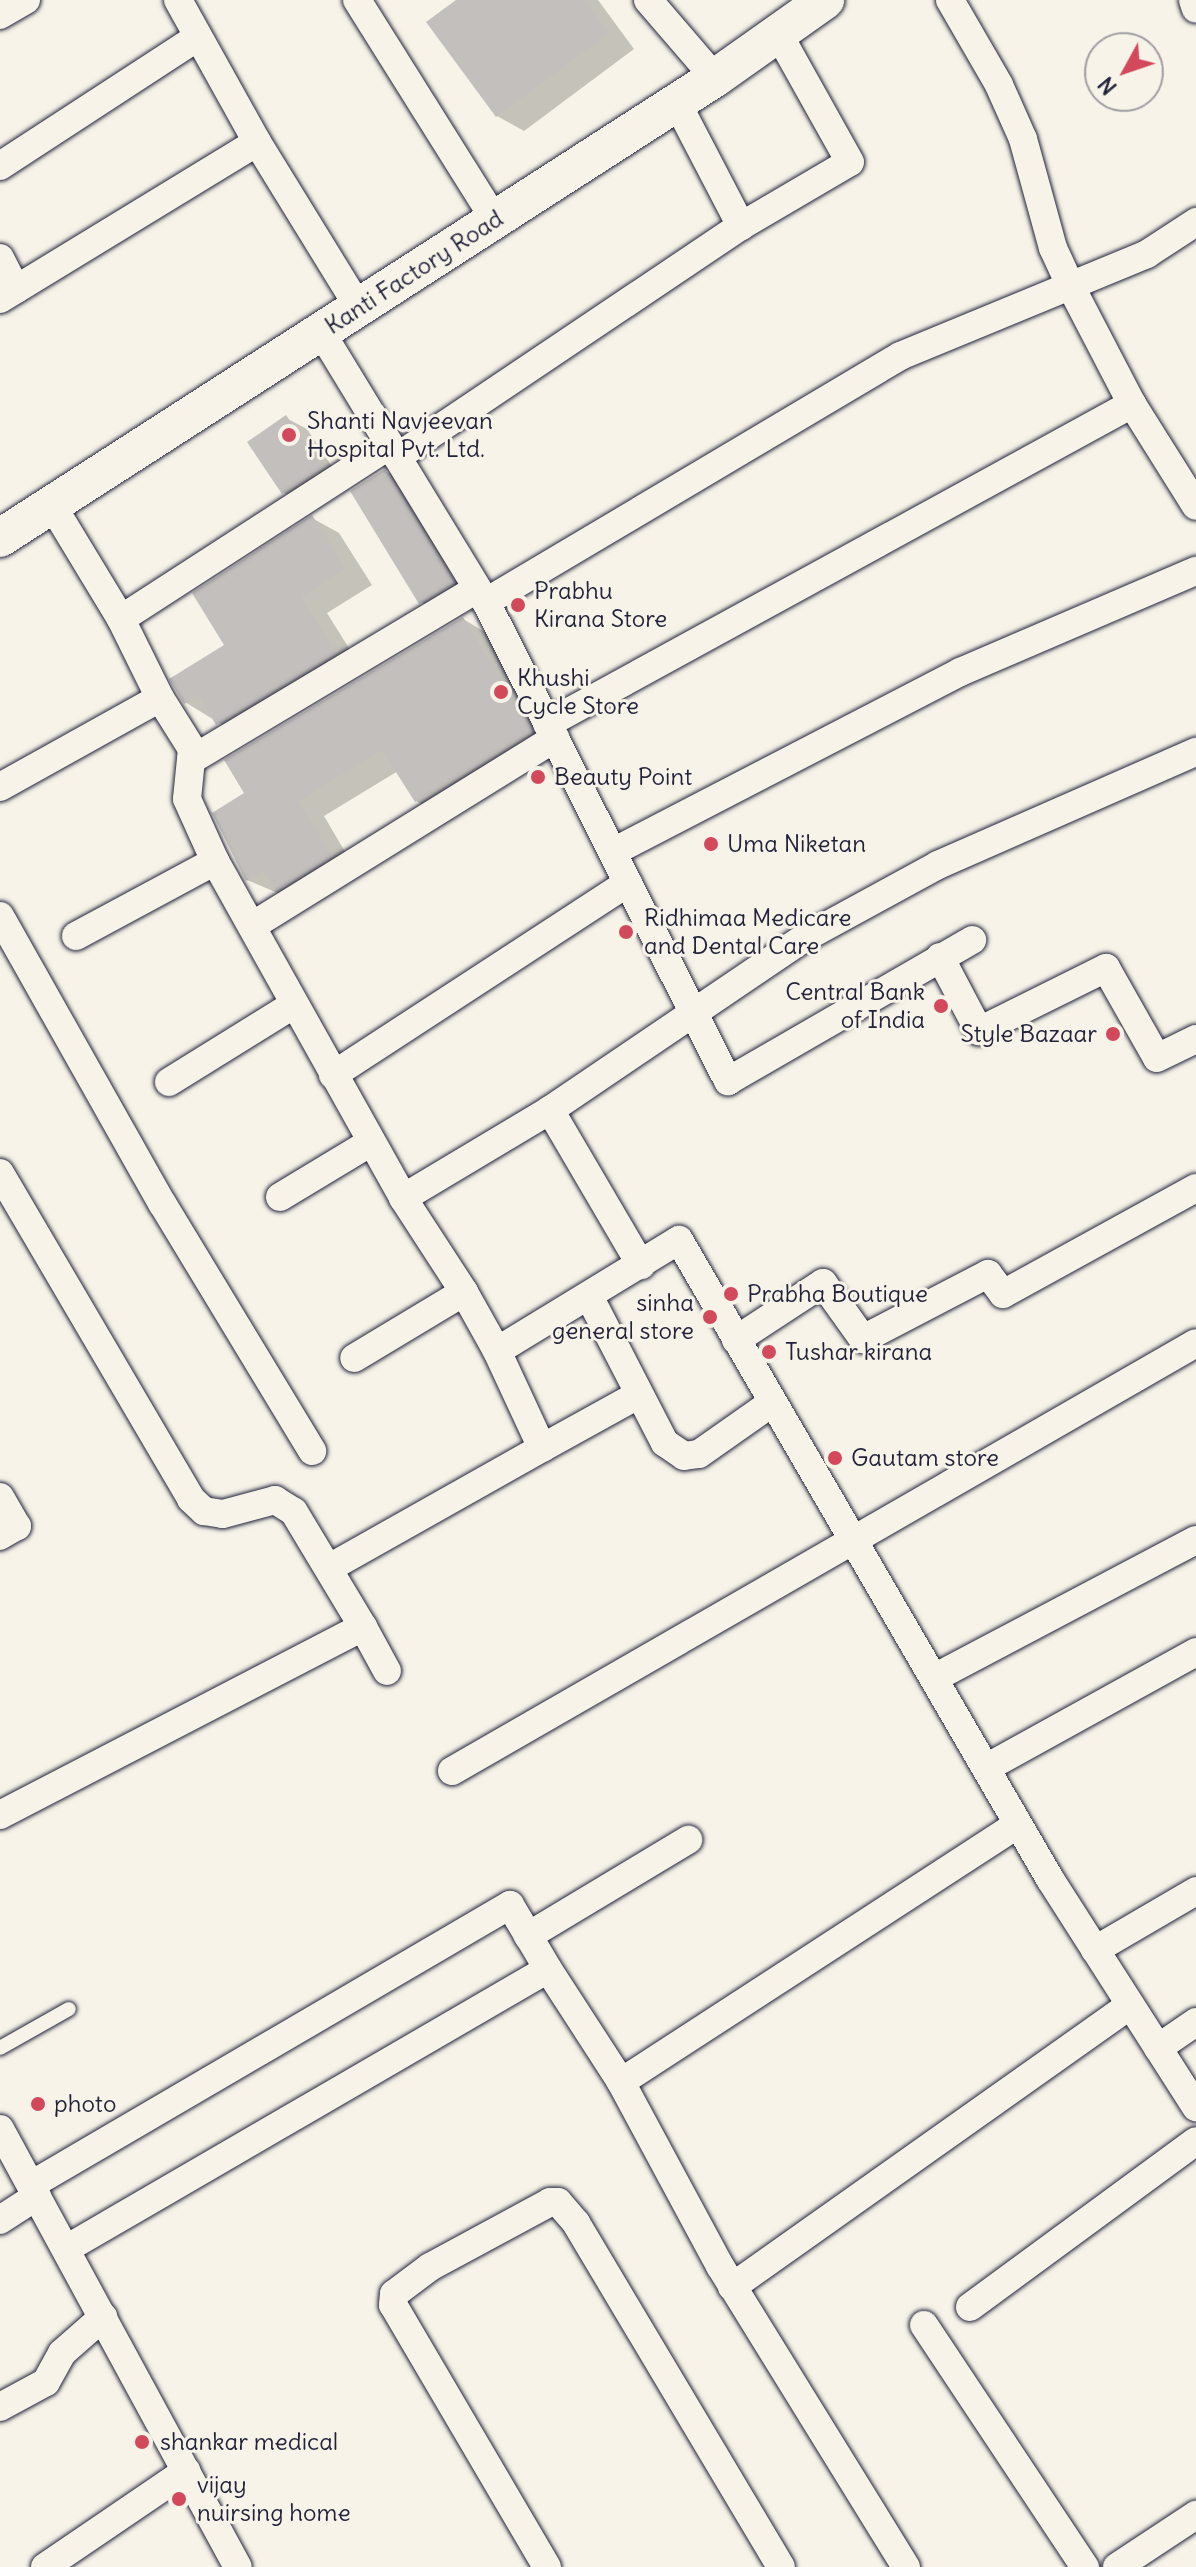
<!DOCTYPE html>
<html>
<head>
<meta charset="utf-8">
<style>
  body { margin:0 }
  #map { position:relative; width:1196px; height:2567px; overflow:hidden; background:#f7f3e8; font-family:Delius,sans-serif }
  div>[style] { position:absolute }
  .shadow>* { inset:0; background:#0003 }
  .building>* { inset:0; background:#c2bfbd }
  .roads { filter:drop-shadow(0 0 2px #22223b) drop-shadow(0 0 2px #22223b) }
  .lane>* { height:14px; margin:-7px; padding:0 7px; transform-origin:7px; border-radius:7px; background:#f7f3e8 }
  .street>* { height:28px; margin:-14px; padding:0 14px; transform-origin:14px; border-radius:14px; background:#f7f3e8 }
  .secondary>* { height:38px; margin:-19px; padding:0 19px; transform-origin:19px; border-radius:19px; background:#f7f3e8 }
  .dots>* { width:22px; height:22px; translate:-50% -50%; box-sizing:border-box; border:4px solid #f7f3e8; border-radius:50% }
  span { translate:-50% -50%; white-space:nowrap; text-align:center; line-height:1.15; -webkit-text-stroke:6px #f7f3e8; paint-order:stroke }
  .street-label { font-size:24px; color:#22223b }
  .poi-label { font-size:24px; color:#22223b }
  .left { translate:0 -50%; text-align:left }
  .right { translate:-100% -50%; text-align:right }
  .north { position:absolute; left:1084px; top:32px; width:80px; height:80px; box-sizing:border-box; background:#f7f3e8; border:2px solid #a29fa3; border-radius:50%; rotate:230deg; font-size:22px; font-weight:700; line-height:32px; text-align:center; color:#22223b }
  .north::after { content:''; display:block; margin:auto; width:28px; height:36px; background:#d1495b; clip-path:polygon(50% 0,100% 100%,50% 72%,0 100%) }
</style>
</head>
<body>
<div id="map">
  <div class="shadow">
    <div style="clip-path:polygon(459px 0,598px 0,634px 49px,524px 131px,497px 116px)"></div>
    <div style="clip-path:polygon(286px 418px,307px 429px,341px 480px,304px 505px,284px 493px,250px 443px)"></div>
    <div style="clip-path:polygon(385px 471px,405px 483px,473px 595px,441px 614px,421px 602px)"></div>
    <div style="clip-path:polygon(312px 518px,339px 533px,372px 585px,327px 613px,362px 669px,245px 739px,185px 702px)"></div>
    <div style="clip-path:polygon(463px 619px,490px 635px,557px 747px,443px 816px,416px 801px,398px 771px,324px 816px,357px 872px,304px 904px,247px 880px,247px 794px)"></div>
  </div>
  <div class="building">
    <div style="clip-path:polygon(456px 0,584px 0,609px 33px,496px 117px,426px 22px)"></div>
    <div style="clip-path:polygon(286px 415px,322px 468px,282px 494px,247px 442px)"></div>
    <div style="clip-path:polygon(385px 469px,454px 583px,419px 604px,350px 491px)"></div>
    <div style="clip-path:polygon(312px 515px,346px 569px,301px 597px,336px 653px,216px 725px,198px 695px,184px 704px,169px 679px,224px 645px,192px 593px)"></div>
    <div style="clip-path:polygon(463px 617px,532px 731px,415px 802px,382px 750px,298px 801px,332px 856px,276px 890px,263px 871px,246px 881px,212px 813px,244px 793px,224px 760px)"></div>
  </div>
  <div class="roads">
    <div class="lane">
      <div style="left:0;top:2048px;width:79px;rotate:-29.5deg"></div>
    </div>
    <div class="street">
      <div style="left:178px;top:0;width:162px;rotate:60.9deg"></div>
      <div style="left:257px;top:142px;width:195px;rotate:58.4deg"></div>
      <div style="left:357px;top:0;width:260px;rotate:57.9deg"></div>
      <div style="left:648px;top:0;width:103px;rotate:49.3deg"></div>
      <div style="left:950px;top:0;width:98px;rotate:60deg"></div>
      <div style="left:999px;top:85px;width:59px;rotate:66deg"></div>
      <div style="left:1023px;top:139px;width:113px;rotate:74.6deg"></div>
      <div style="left:1053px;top:248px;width:43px;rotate:65.2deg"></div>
      <div style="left:1071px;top:287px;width:132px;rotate:62.5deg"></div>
      <div style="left:1132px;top:404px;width:120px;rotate:57.9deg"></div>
      <div style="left:1193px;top:0;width:9px;rotate:72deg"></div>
      <div style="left:0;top:15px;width:30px;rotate:-30deg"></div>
      <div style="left:677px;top:103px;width:139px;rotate:62.5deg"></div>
      <div style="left:0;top:166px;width:236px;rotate:-33.1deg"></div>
      <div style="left:0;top:258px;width:35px;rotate:63deg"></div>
      <div style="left:0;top:299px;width:301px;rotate:-31.4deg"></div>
      <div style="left:321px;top:332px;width:316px;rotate:58.6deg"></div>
      <div style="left:486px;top:602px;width:537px;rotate:63.2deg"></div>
      <div style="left:728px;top:1081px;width:282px;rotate:-30deg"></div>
      <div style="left:397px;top:457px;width:414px;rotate:-33.9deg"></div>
      <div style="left:741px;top:226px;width:126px;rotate:-30.4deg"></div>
      <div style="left:850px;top:162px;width:148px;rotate:-119.2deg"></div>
      <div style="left:486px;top:602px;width:482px;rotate:-30.7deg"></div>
      <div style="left:900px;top:356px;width:267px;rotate:-22.4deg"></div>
      <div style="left:1147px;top:254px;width:59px;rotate:-33.1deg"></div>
      <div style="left:121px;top:619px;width:320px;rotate:-32.9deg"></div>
      <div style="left:160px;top:698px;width:60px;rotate:57.9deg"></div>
      <div style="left:192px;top:749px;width:50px;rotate:95.7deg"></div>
      <div style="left:187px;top:799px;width:68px;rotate:65.7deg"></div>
      <div style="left:215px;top:861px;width:386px;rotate:60.8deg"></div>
      <div style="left:403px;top:1198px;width:112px;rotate:57deg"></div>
      <div style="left:464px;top:1292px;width:128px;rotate:149deg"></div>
      <div style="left:547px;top:724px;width:667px;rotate:-28.68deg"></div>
      <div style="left:191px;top:760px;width:333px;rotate:-30.9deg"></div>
      <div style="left:0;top:787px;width:183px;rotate:-29.1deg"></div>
      <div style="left:160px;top:698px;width:88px;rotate:-116.3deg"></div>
      <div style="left:121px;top:619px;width:133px;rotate:-121.2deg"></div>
      <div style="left:613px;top:852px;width:391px;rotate:-27.4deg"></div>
      <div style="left:960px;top:672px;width:257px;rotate:-23.2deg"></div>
      <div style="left:0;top:916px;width:330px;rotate:60.6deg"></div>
      <div style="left:162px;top:1203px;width:290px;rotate:58.8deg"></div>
      <div style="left:252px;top:926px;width:357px;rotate:-31.8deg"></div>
      <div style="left:76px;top:936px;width:158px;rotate:-28.3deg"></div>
      <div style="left:940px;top:957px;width:84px;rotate:62.2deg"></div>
      <div style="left:979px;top:1031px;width:142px;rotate:-26.4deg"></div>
      <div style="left:1106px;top:968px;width:103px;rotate:60.5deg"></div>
      <div style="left:1157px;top:1058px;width:43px;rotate:-26deg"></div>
      <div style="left:333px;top:1075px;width:352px;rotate:-33.1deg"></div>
      <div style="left:169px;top:1082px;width:146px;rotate:-31.8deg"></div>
      <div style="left:550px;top:1110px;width:180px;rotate:59.6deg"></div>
      <div style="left:0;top:1173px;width:378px;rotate:59.6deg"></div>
      <div style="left:191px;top:1499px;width:18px;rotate:43deg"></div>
      <div style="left:204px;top:1511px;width:19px;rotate:9deg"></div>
      <div style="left:223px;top:1514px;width:54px;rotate:-15.1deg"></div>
      <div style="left:275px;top:1500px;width:22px;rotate:32deg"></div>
      <div style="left:294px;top:1512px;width:134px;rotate:59deg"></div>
      <div style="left:280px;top:1197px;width:106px;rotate:-31.1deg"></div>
      <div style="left:403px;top:1198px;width:171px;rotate:-30.9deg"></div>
      <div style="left:550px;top:1110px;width:309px;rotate:-34.1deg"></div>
      <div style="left:806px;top:937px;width:150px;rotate:-28.6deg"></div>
      <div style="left:938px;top:865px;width:282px;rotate:-23.7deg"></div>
      <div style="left:464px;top:1292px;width:68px;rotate:60.8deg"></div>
      <div style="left:590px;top:1298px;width:163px;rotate:62.7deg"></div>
      <div style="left:665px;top:1443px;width:23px;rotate:34deg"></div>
      <div style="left:684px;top:1456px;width:15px;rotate:-8deg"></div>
      <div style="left:699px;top:1454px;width:90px;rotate:-35.1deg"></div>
      <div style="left:736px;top:1340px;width:104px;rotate:-33.2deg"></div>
      <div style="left:823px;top:1283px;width:69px;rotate:54.5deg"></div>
      <div style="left:863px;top:1339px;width:141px;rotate:-27.5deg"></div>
      <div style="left:988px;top:1274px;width:25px;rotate:53deg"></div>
      <div style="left:1003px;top:1294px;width:220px;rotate:-28.8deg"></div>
      <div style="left:542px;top:1448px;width:110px;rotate:-28.9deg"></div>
      <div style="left:0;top:1497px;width:34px;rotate:60deg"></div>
      <div style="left:17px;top:1526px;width:20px;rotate:150deg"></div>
      <div style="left:329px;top:1568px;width:244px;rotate:-29.4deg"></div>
      <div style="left:542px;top:1448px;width:107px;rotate:-114.9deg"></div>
      <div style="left:497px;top:1351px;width:213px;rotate:-31.4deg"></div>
      <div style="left:679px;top:1240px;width:739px;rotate:59.86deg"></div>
      <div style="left:1050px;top:1879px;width:271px;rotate:57.4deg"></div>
      <div style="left:934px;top:1678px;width:296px;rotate:-27.8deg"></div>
      <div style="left:986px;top:1768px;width:240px;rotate:-28.9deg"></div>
      <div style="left:452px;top:1771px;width:858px;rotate:-29.91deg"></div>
      <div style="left:0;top:1815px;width:409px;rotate:-27.4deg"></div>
      <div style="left:363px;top:1627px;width:50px;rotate:61.4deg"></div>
      <div style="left:528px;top:1936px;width:187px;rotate:-31deg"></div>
      <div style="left:1095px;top:1950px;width:117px;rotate:-30.3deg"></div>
      <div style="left:1158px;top:2048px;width:46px;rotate:-34.4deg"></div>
      <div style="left:0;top:2129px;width:498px;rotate:61.5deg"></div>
      <div style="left:31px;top:2185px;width:555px;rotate:-30.31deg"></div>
      <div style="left:510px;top:1905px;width:74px;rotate:59.3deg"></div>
      <div style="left:0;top:2220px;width:44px;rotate:-33deg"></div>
      <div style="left:66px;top:2249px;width:557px;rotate:-30.15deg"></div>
      <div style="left:548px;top:1969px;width:135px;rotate:57.1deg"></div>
      <div style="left:732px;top:2287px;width:488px;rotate:-35.3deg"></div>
      <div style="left:970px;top:2307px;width:280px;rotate:-36.3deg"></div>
      <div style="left:924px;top:2325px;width:291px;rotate:56.4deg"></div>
      <div style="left:0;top:2407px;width:52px;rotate:-28.5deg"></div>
      <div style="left:46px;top:2382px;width:33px;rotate:-61deg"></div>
      <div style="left:62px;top:2353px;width:55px;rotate:-41.3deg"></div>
      <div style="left:45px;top:2567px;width:171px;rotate:-34.2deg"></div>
      <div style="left:547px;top:2567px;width:304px;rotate:-120.4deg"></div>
      <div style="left:393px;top:2305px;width:11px;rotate:-85deg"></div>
      <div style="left:394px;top:2294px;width:45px;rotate:-36.9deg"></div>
      <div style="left:430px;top:2267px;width:136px;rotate:-28.4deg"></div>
      <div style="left:550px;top:2202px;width:8px"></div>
      <div style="left:558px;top:2202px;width:28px;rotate:49deg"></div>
      <div style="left:576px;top:2223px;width:400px;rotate:59.2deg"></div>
      <div style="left:906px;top:2567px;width:354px;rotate:-121.7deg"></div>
      <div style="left:720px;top:2266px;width:209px;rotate:-118.3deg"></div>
      <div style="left:621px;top:2082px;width:473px;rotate:-33deg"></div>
      <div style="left:1117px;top:2567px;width:95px;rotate:-33.4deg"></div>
    </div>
    <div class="secondary">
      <div style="left:0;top:538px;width:850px;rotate:-32.76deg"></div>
      <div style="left:715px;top:78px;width:135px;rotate:-35.3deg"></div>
    </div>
  </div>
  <div class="dots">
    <div style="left:289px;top:435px;background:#d1495b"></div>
    <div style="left:518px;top:605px;background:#d1495b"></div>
    <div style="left:501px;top:692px;background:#d1495b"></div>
    <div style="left:538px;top:777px;background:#d1495b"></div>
    <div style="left:711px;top:844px;background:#d1495b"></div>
    <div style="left:626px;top:932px;background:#d1495b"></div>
    <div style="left:941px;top:1006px;background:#d1495b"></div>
    <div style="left:1113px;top:1034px;background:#d1495b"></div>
    <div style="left:731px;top:1294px;background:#d1495b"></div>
    <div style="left:710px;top:1317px;background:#d1495b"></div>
    <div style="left:769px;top:1352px;background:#d1495b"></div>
    <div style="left:835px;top:1458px;background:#d1495b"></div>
    <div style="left:38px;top:2104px;background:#d1495b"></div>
    <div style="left:142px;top:2442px;background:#d1495b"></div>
    <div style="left:179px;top:2499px;background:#d1495b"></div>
  </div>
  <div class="street-label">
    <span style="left:414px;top:272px;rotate:-33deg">Kanti Factory Road</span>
  </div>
  <div class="poi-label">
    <span class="left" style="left:307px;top:435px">Shanti Navjeevan<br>Hospital Pvt. Ltd.</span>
    <span class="left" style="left:534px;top:605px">Prabhu<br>Kirana Store</span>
    <span class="left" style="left:517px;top:692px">Khushi<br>Cycle Store</span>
    <span class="left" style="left:554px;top:777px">Beauty Point</span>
    <span class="left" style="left:727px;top:844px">Uma Niketan</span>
    <span class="left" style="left:644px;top:932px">Ridhimaa Medicare<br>and Dental Care</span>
    <span class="right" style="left:925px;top:1006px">Central Bank<br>of India</span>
    <span class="right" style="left:1097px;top:1034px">Style Bazaar</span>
    <span class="left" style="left:747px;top:1294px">Prabha Boutique</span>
    <span class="right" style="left:694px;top:1317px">sinha<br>general store</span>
    <span class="left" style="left:785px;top:1352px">Tushar kirana</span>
    <span class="left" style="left:851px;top:1458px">Gautam store</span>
    <span class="left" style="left:54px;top:2104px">photo</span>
    <span class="left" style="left:160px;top:2442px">shankar medical</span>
    <span class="left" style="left:197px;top:2499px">vijay<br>nuirsing home</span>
  </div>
  <div class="north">N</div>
</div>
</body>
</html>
